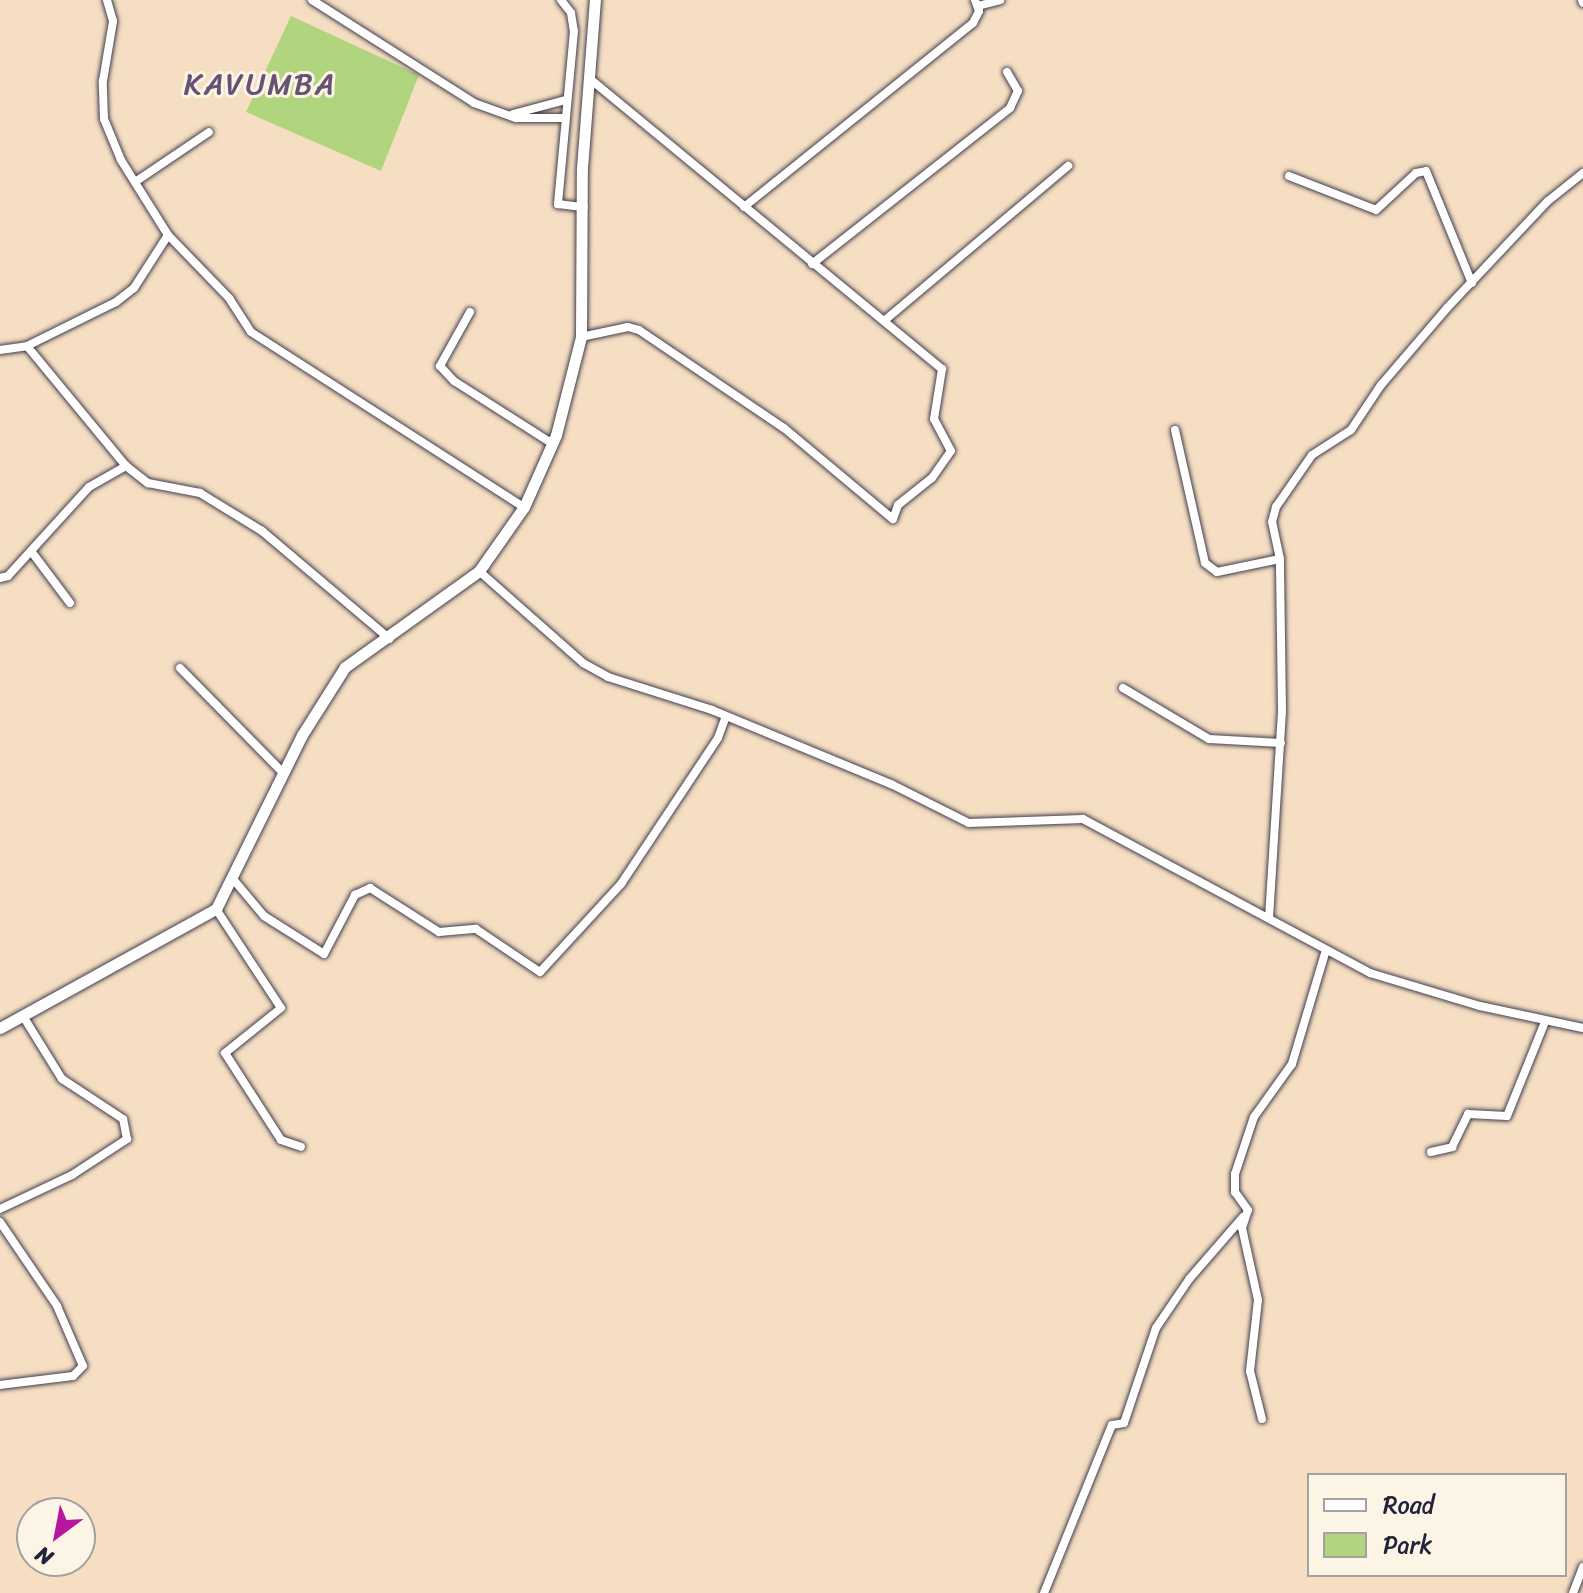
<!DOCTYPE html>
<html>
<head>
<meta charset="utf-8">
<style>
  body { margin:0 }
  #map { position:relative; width:1583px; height:1593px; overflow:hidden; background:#f5dec2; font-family:Sriracha,sans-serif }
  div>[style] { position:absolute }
  .green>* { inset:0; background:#b0d57e }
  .roads { filter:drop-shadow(0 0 2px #423e4f) drop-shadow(0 0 2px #423e4f) }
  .street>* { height:8px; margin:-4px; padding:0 4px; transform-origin:4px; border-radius:4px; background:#fff }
  .secondary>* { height:11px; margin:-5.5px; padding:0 5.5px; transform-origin:5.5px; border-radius:5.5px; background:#fff }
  span { translate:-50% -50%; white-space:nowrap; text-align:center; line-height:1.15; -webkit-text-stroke:6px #fcf5e5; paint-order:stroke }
  .quarter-label { font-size:30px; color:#675273; letter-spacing:2px }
  .legend { position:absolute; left:1307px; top:1473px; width:260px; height:104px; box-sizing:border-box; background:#fcf5e5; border:2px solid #a5a1a1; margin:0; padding:10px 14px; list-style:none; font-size:24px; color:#22223b }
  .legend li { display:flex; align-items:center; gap:16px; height:40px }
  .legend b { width:40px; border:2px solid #a5a1a1 }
  .north { position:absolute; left:16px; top:1497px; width:80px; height:80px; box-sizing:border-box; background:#fcf5e5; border:2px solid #a5a1a1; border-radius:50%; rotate:212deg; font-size:22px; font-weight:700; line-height:32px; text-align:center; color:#22223b }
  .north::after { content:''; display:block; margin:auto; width:28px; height:36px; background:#b5179e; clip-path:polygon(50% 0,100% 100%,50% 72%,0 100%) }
</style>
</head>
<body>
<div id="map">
  <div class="green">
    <div style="clip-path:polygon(291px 16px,419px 75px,381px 171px,246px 112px)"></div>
  </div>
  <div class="roads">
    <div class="street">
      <div style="left:312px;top:0;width:192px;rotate:32.4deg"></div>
      <div style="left:474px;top:103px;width:45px;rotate:19.7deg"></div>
      <div style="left:516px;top:118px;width:49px"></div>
      <div style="left:561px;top:0;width:16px;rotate:52deg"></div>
      <div style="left:571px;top:13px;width:18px;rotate:81deg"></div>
      <div style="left:574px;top:31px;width:174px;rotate:95.3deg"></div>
      <div style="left:558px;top:204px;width:26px;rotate:7deg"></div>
      <div style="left:1582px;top:0;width:3px;rotate:72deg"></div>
      <div style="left:978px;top:6px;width:23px;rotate:-15deg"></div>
      <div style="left:513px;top:114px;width:55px;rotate:-14.8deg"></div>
      <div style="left:1289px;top:176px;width:93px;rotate:21.3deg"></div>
      <div style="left:1376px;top:210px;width:54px;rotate:-42.8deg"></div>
      <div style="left:1416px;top:173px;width:10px;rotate:-11deg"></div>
      <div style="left:1426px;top:171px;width:121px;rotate:67.7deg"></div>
      <div style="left:135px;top:182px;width:89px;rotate:-34deg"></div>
      <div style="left:744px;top:207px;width:294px;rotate:-38.8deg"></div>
      <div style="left:973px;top:23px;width:13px;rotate:-63deg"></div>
      <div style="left:979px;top:11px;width:12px;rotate:-110deg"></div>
      <div style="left:168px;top:235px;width:88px;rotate:45.9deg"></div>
      <div style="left:229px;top:298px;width:40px;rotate:57.1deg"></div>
      <div style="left:251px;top:332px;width:324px;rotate:32.7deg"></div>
      <div style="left:812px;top:264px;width:252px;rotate:-38.2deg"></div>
      <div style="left:1010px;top:108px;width:19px;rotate:-65deg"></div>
      <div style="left:1018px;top:91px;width:22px;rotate:-120deg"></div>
      <div style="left:470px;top:312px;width:62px;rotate:119.1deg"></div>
      <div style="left:440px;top:366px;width:21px;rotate:47deg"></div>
      <div style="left:454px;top:381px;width:117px;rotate:32.5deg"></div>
      <div style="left:884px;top:321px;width:241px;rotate:-40.1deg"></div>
      <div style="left:581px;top:337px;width:48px;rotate:-12deg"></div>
      <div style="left:628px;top:327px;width:11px;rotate:15deg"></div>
      <div style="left:639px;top:330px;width:175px;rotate:34.1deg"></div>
      <div style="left:784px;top:428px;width:142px;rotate:39.9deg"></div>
      <div style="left:893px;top:519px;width:15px;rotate:-70deg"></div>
      <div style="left:898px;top:505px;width:43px;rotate:-38.5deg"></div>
      <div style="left:932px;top:478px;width:33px;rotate:-55deg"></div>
      <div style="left:951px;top:451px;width:36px;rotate:-118deg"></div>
      <div style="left:934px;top:419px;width:51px;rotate:-80.9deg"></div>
      <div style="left:942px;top:369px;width:455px;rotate:-140.5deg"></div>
      <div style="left:27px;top:346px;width:156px;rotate:50.5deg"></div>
      <div style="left:126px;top:466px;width:28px;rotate:38deg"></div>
      <div style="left:148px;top:483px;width:53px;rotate:10.9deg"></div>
      <div style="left:200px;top:493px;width:73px;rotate:31.5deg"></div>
      <div style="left:262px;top:531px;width:167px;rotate:40.2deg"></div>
      <div style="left:0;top:350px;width:27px;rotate:-8deg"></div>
      <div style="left:27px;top:346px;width:99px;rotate:-26.3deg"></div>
      <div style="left:116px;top:302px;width:23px;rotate:-38deg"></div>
      <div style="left:134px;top:288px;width:63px;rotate:-57.3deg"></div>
      <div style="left:168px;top:235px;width:89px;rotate:-122.1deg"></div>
      <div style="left:121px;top:160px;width:44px;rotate:-112.5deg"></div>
      <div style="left:104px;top:119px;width:38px;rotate:-92deg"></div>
      <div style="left:103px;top:81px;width:61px;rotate:-80.5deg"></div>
      <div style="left:113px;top:21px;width:22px;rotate:-106deg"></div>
      <div style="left:1175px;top:430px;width:136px;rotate:77.3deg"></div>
      <div style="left:1205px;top:563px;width:15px;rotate:37deg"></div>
      <div style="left:1217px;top:572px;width:64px;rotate:-11.7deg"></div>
      <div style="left:31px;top:551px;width:65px;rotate:53.1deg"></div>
      <div style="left:479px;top:571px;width:139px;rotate:41.5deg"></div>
      <div style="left:583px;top:663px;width:29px;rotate:29deg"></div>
      <div style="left:608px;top:677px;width:109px;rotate:17.6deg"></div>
      <div style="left:712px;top:710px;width:194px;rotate:22.5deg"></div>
      <div style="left:891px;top:784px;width:87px;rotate:26.6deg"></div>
      <div style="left:969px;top:823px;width:114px;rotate:-2deg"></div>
      <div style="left:1083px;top:819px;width:326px;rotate:28.2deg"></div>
      <div style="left:1370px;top:973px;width:115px;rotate:16.7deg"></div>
      <div style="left:1480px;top:1006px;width:105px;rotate:12.1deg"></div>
      <div style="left:0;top:578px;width:8px;rotate:-14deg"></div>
      <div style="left:8px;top:576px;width:120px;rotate:-47.7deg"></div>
      <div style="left:89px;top:487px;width:43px;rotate:-29.6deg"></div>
      <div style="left:180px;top:668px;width:148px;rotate:45.5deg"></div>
      <div style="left:1123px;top:688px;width:100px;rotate:30.7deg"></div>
      <div style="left:1209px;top:739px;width:72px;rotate:3.2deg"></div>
      <div style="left:233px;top:879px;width:48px;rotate:50deg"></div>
      <div style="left:264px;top:916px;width:71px;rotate:32.3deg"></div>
      <div style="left:324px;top:954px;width:67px;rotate:-62.3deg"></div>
      <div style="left:355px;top:895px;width:17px;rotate:-25deg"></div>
      <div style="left:370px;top:888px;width:82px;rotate:32.5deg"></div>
      <div style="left:439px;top:932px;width:37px;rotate:-5deg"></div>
      <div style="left:476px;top:929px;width:77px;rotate:33.9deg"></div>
      <div style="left:540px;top:972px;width:120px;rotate:-47.4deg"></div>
      <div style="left:621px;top:884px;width:175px;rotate:-56.4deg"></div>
      <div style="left:718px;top:738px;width:23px;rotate:-70deg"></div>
      <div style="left:216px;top:909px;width:118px;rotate:56.7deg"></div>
      <div style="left:281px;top:1008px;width:72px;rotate:141.2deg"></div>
      <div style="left:225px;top:1053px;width:103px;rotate:57.2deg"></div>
      <div style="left:281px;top:1140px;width:21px;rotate:19deg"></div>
      <div style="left:1269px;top:918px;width:208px;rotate:-86.4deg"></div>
      <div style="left:1282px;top:710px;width:151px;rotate:-90.8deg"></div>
      <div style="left:1280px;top:559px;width:38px;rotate:-102deg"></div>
      <div style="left:1272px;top:522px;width:16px;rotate:-75deg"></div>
      <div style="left:1276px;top:507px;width:63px;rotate:-55.3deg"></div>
      <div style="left:1312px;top:455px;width:46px;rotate:-32.7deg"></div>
      <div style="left:1351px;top:430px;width:54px;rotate:-56.3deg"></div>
      <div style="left:1381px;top:385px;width:101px;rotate:-49.4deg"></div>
      <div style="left:1447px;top:308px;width:147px;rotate:-46.7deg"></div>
      <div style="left:1548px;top:201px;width:45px;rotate:-38.7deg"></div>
      <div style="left:1431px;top:1152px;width:22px;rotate:-13deg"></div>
      <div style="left:1452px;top:1147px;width:37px;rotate:-64deg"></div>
      <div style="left:1468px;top:1114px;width:39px;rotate:3deg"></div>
      <div style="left:1507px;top:1116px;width:101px;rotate:-68deg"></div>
      <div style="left:0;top:1209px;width:80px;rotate:-25.3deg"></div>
      <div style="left:72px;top:1175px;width:66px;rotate:-33.2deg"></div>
      <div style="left:127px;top:1139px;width:20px;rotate:-101deg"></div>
      <div style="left:123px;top:1119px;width:73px;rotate:-146.7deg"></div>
      <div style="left:62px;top:1079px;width:74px;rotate:-121.8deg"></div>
      <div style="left:0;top:1222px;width:102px;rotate:55.8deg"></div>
      <div style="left:57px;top:1306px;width:65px;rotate:66.6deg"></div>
      <div style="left:83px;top:1366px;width:14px;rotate:135deg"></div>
      <div style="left:73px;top:1376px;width:74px;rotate:173deg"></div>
      <div style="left:1262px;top:1419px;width:49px;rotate:-104deg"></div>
      <div style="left:1250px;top:1371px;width:71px;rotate:-83.6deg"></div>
      <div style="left:1258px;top:1300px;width:74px;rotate:-102.5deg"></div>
      <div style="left:1242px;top:1228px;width:19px;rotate:-72deg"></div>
      <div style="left:1248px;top:1210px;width:22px;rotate:-126deg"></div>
      <div style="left:1235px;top:1192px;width:18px;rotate:-90deg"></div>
      <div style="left:1235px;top:1174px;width:60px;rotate:-71.6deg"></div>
      <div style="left:1254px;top:1117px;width:65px;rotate:-54.4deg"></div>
      <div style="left:1292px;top:1064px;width:119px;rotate:-73.4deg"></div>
      <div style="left:1044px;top:1593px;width:181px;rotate:-68deg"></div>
      <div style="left:1112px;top:1425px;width:12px;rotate:-9deg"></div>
      <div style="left:1124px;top:1423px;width:100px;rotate:-71.4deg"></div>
      <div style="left:1156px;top:1328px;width:60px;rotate:-55.8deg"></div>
      <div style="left:1190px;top:1278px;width:81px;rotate:-49deg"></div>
      <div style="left:1573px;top:1593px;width:28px;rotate:-69deg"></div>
    </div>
    <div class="secondary">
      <div style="left:0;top:1028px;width:247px;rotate:-28.9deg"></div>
      <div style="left:216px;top:909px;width:194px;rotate:-63.7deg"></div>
      <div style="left:302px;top:735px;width:80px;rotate:-57.7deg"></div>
      <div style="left:345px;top:667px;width:165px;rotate:-35.6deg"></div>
      <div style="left:479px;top:571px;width:78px;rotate:-54.9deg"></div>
      <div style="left:524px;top:507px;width:79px;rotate:-66deg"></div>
      <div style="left:556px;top:435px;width:101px;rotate:-75.7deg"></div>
      <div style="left:581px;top:337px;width:169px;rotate:-89.7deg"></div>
      <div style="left:582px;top:168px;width:169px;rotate:-85.6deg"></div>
    </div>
  </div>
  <div class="quarter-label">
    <span style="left:260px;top:84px">KAVUMBA</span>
  </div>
  <ul class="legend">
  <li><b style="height:10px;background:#fff"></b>Road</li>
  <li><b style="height:22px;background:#b0d57e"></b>Park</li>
  </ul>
  <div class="north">N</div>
</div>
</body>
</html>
